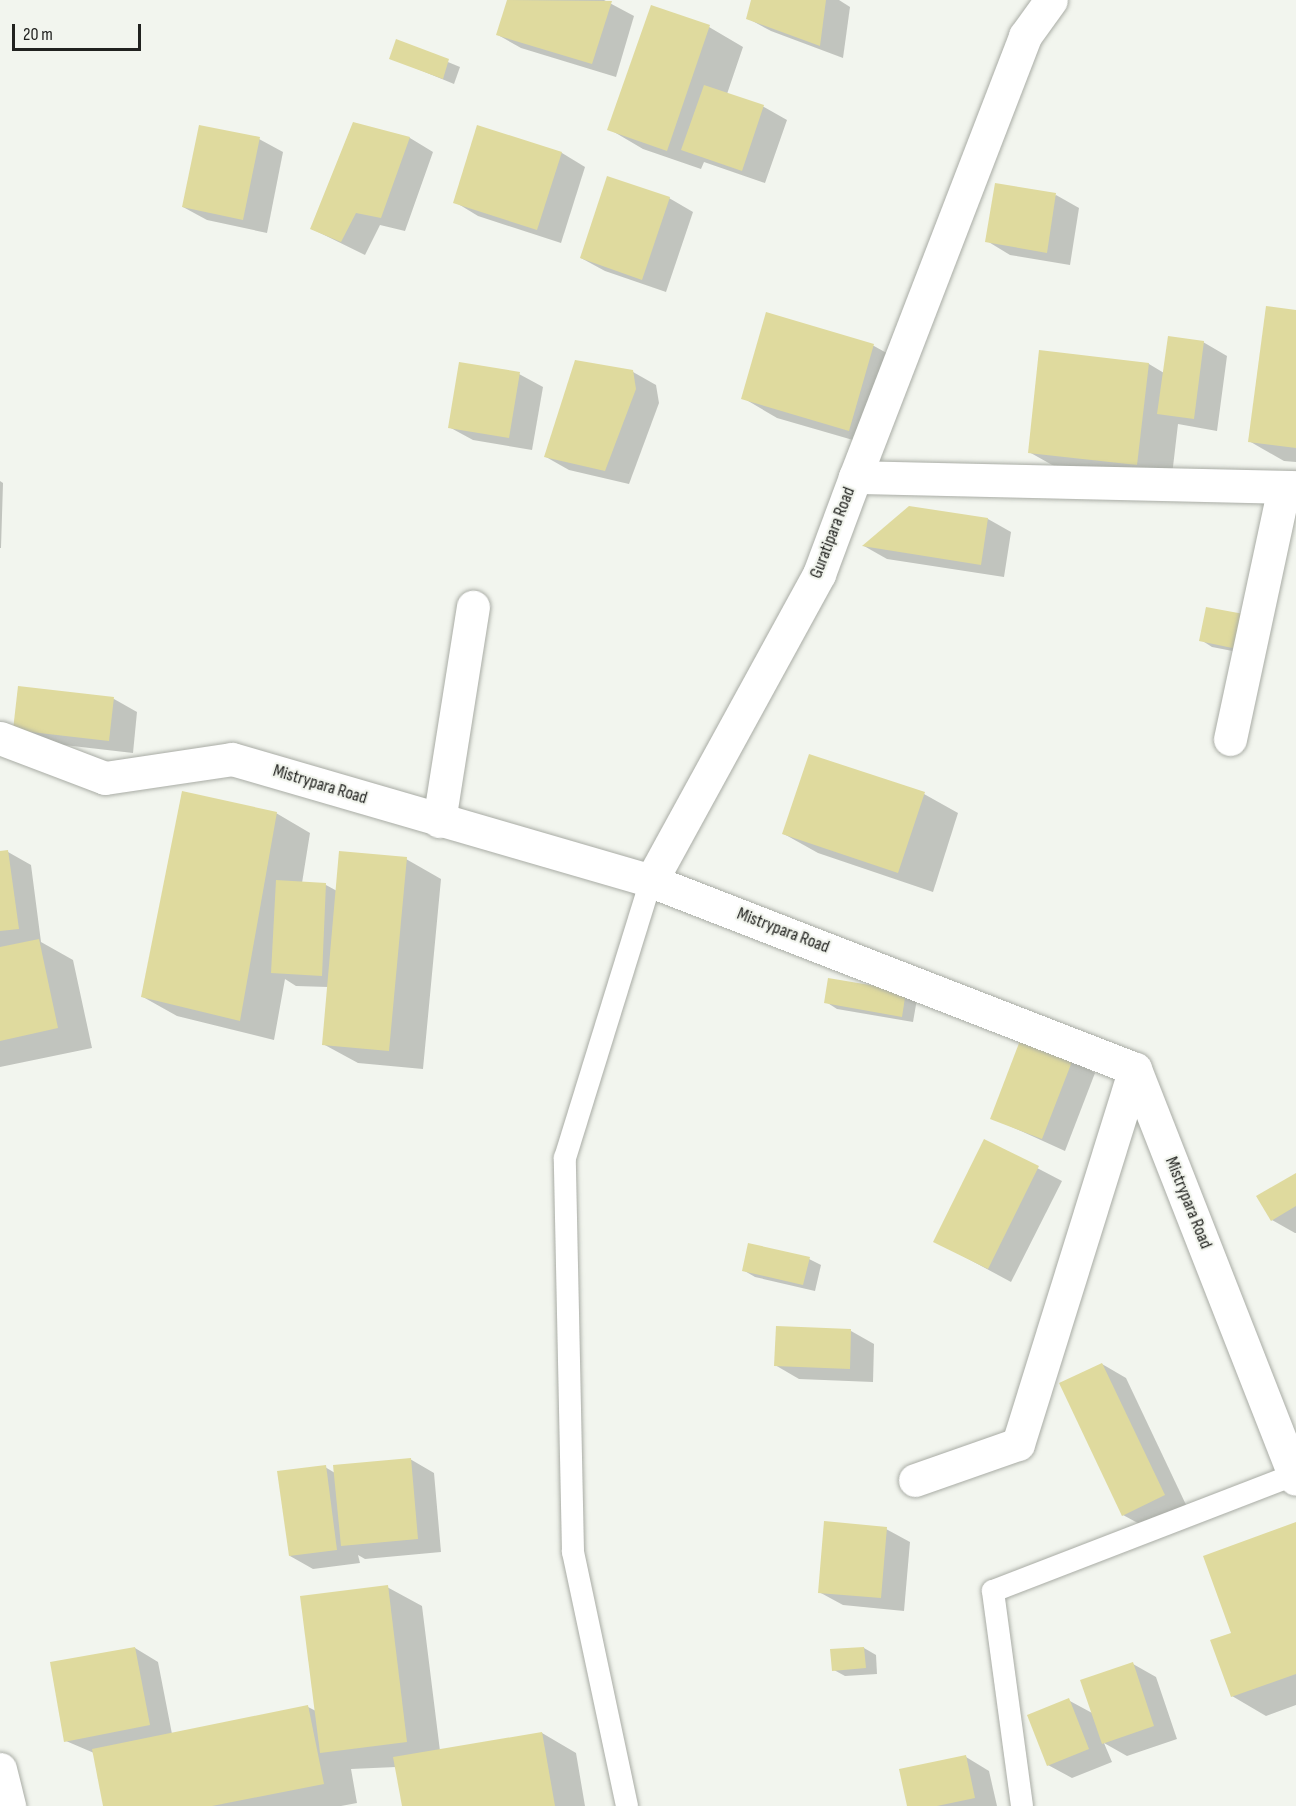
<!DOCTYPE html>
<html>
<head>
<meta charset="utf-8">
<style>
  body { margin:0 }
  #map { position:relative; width:1296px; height:1806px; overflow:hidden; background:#f2f5ee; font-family:"Sofia Sans Condensed",sans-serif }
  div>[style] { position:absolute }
  .shadow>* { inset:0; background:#0003 }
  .building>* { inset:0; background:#dfda9e }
  .roads { filter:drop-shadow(0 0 2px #a9aca5) drop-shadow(0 0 2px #a9aca5) }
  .service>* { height:22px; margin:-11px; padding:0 11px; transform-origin:11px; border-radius:11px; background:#fff }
  .minor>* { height:33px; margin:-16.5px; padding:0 16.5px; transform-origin:16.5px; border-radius:16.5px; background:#fff }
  span { translate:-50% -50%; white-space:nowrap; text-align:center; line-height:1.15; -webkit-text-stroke:4.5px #f2f5ee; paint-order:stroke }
  .street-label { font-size:18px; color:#21221f }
  .scale { position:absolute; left:12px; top:24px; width:129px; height:27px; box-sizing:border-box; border:3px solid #21221f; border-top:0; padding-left:8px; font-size:18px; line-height:21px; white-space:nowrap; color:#21221f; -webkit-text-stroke:4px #f2f5ee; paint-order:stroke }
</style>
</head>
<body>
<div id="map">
  <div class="shadow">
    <div style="clip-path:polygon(508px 0,604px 0,634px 16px,616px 77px,521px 48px,498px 35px)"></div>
    <div style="clip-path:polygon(752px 0,839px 0,850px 7px,843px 58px,771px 31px,747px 18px)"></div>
    <div style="clip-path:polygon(709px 27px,743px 47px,727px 94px,764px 107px,787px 120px,765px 183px,704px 162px,701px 169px,643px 149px,609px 129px)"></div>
    <div style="clip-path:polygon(397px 41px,460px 67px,454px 84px,391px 58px)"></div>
    <div style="clip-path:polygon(354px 124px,410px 138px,433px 152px,405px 231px,380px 225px,365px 255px,312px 229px)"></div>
    <div style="clip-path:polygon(478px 127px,562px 153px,585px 167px,561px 243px,478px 216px,455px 202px)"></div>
    <div style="clip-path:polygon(259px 139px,283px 152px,267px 233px,207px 220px,183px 207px)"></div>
    <div style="clip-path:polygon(1056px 195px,1079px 208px,1070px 265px,1010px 255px,987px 241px)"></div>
    <div style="clip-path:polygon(669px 198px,693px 212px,666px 292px,605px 271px,581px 258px)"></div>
    <div style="clip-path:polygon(1296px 311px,1296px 462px,1284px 461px,1249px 441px)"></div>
    <div style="clip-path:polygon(767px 314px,874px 346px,908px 365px,884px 449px,777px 418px,743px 398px)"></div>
    <div style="clip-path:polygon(1203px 342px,1227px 356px,1217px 431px,1178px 424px,1171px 484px,1063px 471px,1029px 452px,1041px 351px,1149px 364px,1164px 373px)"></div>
    <div style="clip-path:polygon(633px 372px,656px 385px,659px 403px,629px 484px,569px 470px,546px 457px)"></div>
    <div style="clip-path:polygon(519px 374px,543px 387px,532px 450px,473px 440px,449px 427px)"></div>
    <div style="clip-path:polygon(0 481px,3px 483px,1px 548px,0 548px)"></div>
    <div style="clip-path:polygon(988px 519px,1011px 532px,1004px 577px,887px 559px,864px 546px)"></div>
    <div style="clip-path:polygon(1259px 623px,1253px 655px,1212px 647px,1201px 640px)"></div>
    <div style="clip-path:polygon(114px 699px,137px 712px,133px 753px,38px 742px,15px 729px)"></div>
    <div style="clip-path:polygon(924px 794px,958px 813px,933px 892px,818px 853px,784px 834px)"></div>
    <div style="clip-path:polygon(276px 813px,310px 833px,302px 883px,326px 885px,337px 891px,406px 859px,441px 879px,423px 1069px,358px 1063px,323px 1044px,328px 987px,296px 986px,285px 979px,274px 1040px,177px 1016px,143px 997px)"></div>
    <div style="clip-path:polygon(8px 852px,31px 865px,41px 942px,73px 960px,92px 1048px,0 1067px,0 853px)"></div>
    <div style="clip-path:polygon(906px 993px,917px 999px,913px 1022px,837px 1009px,826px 1002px)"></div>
    <div style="clip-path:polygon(1072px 1060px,1095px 1073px,1065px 1151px,992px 1118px)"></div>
    <div style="clip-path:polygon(985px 1141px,1062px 1181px,1011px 1282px,935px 1241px)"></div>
    <div style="clip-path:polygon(1296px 1174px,1296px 1233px,1295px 1233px,1272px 1220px)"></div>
    <div style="clip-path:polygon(809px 1259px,821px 1265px,815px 1291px,755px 1277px,743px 1270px)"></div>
    <div style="clip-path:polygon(851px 1331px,874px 1344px,873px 1382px,799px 1379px,775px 1365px)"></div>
    <div style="clip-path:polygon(1102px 1364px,1126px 1378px,1188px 1509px,1147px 1528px,1123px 1515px)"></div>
    <div style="clip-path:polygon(410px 1459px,434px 1473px,441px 1552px,365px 1559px,358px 1555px,360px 1563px,313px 1569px,290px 1556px,325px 1467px,335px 1473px)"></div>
    <div style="clip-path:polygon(1296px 1524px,1296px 1705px,1266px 1716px,1232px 1696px,1233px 1634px)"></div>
    <div style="clip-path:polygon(886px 1529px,910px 1542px,904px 1611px,843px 1605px,819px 1592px)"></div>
    <div style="clip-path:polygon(387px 1587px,422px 1606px,440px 1751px,542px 1733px,576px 1753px,585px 1806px,403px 1806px,396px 1767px,351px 1769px,357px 1803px,341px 1806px,105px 1806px,94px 1753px,66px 1741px,135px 1648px,158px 1662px,172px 1734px,308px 1707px,316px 1711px)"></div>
    <div style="clip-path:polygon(864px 1648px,876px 1655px,877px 1674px,845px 1676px,834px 1670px)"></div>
    <div style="clip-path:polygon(1133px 1664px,1156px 1677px,1177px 1739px,1127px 1756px,1104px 1743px,1112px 1762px,1072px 1778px,1048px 1765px,1068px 1700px,1094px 1714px)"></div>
    <div style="clip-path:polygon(966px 1757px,989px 1771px,997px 1806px,908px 1806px)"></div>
  </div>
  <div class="building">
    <div style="clip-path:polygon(507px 0,612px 1px,592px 64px,496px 35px)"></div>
    <div style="clip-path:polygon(751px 0,826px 0,820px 46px,746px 19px)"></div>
    <div style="clip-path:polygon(651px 5px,710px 25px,667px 151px,607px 130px)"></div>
    <div style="clip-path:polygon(396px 39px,449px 59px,443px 79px,389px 59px)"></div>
    <div style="clip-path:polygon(704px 85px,764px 105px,742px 171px,681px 150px)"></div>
    <div style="clip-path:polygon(353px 122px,410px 137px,381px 218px,356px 213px,341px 242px,310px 229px)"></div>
    <div style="clip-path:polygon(199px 125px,260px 137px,243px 220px,182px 207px)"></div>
    <div style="clip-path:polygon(477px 125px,562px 152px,537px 230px,453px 203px)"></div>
    <div style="clip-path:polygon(607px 176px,670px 197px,642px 280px,580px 258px)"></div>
    <div style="clip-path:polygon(995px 183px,1056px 193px,1047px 253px,985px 242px)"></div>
    <div style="clip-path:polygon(1266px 306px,1296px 310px,1296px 448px,1248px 442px)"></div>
    <div style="clip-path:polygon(766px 312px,874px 344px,849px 431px,741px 399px)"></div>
    <div style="clip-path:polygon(1168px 336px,1204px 341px,1194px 419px,1157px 414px)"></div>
    <div style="clip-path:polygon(1039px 350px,1149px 363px,1137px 465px,1028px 453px)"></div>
    <div style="clip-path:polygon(575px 360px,633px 370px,636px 389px,605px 471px,544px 457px)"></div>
    <div style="clip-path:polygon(459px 362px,520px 372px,509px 438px,448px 428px)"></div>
    <div style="clip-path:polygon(909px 506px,988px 518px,981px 565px,862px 546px)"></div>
    <div style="clip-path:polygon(1206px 607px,1249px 615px,1242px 650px,1199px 641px)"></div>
    <div style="clip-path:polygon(18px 686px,114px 697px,109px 741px,13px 730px)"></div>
    <div style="clip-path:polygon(809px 754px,925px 792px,898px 873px,782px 834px)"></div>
    <div style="clip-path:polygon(182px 791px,277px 812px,240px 1021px,141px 997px)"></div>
    <div style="clip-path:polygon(8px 850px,19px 929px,0 931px,0 851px)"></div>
    <div style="clip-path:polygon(339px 851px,407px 857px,389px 1051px,322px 1045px)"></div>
    <div style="clip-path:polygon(276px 880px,326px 883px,322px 976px,271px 973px)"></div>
    <div style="clip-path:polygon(39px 939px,58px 1028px,0 1041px,0 947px)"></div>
    <div style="clip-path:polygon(828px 978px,906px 991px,902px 1017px,824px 1003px)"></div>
    <div style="clip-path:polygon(1021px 1038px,1073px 1059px,1042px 1139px,990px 1119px)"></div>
    <div style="clip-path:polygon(984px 1139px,1039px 1166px,988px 1269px,933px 1242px)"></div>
    <div style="clip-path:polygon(1296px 1173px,1296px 1206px,1271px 1221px,1256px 1196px)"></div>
    <div style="clip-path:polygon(748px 1243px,810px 1257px,803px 1285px,742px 1271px)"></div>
    <div style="clip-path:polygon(776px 1326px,851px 1329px,850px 1369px,774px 1366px)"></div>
    <div style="clip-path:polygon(1102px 1363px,1165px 1495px,1122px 1516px,1059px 1383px)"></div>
    <div style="clip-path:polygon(411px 1458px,418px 1539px,341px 1546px,333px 1465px)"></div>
    <div style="clip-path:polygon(326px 1465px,337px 1550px,289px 1556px,277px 1471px)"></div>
    <div style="clip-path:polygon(824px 1521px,887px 1527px,881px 1598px,818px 1593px)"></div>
    <div style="clip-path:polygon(1296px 1522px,1296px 1674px,1231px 1697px,1210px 1640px,1231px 1633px,1203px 1556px)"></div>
    <div style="clip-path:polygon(388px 1585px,407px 1742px,320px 1753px,300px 1596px)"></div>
    <div style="clip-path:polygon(135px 1647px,150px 1725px,64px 1742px,50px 1662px)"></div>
    <div style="clip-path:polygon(864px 1647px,866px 1668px,832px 1671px,830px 1649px)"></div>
    <div style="clip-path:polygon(1133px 1662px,1154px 1726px,1102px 1744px,1080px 1680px)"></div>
    <div style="clip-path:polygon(1069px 1698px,1089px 1749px,1047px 1766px,1027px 1715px)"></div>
    <div style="clip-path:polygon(308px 1705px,324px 1784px,212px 1806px,103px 1806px,92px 1749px)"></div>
    <div style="clip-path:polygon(542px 1732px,555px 1806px,402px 1806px,393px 1757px)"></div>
    <div style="clip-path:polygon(966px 1755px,975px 1798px,937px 1806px,907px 1806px,899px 1769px)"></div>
  </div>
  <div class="roads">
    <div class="service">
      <div style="left:627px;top:1806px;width:260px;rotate:-102deg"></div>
      <div style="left:573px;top:1552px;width:394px;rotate:-91.2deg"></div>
      <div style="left:565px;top:1158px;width:290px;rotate:-72.8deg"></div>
      <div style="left:1022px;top:1806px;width:217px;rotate:-97.7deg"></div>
      <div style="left:993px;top:1591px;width:323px;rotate:-21.1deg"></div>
    </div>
    <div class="minor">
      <div style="left:855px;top:477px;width:473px;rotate:-68.9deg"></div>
      <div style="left:1025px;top:36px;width:44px;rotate:-54.2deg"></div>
      <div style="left:0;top:738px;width:112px;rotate:20.9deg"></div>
      <div style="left:105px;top:778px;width:128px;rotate:-8.5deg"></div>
      <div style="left:232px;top:759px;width:436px;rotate:16.2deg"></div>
      <div style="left:651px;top:881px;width:519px;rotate:21.23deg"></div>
      <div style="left:1135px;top:1069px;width:440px;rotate:68.6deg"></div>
      <div style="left:1230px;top:739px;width:257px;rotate:-77.9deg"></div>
      <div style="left:439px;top:821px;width:217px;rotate:-81deg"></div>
      <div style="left:651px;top:881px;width:350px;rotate:-61.3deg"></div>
      <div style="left:819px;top:574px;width:103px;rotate:-69.6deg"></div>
      <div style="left:855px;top:477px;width:441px;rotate:1.3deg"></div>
      <div style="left:915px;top:1480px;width:109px;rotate:-19.3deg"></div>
      <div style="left:1018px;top:1444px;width:393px;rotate:-72.7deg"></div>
      <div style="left:0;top:1769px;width:38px;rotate:76deg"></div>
    </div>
  </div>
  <div class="street-label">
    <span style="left:833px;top:533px;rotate:-69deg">Guratipara Road</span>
    <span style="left:320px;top:785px;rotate:17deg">Mistrypara Road</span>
    <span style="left:783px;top:931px;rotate:21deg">Mistrypara Road</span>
    <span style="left:1188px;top:1203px;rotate:68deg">Mistrypara Road</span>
  </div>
  <div class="scale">20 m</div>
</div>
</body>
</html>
